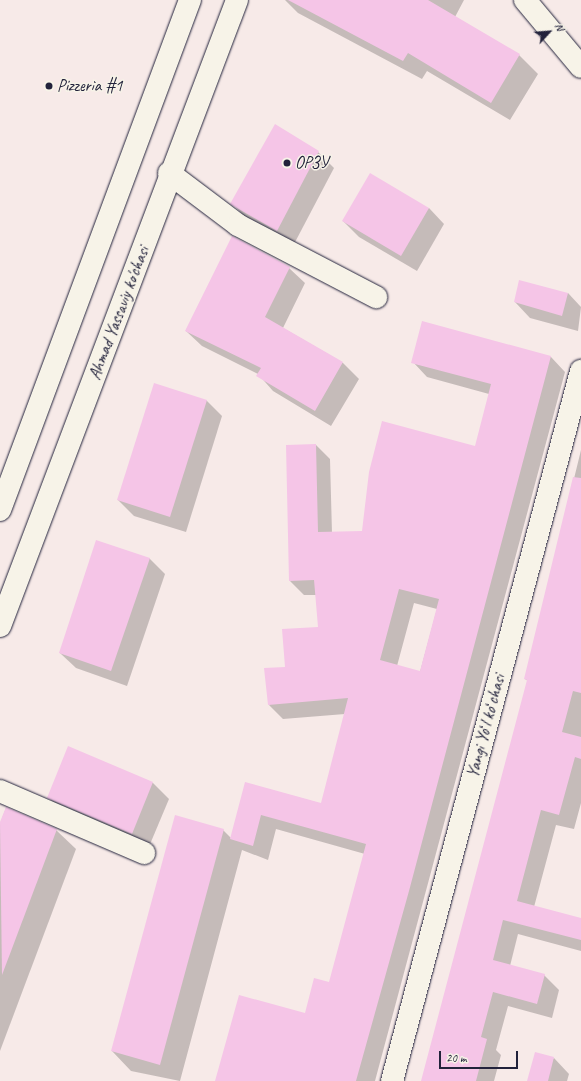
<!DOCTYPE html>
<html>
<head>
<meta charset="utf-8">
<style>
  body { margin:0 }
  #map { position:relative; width:581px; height:1081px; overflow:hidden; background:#f7eae8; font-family:Caveat,sans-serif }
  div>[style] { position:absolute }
  .shadow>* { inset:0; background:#0003 }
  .building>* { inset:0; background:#f5c5e7 }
  .roads { filter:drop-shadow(0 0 1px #22223b) drop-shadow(0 0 1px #22223b) }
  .minor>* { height:22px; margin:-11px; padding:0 11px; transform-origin:11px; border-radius:11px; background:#f7f3e8 }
  .secondary>* { height:22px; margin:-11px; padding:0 11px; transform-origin:11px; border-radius:11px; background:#f7f3e8 }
  .dots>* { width:11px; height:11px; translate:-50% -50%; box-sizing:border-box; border:2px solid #f7f3e8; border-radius:50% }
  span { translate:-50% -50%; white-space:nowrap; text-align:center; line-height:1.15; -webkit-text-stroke:3px #f7f3e8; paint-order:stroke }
  .poi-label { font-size:17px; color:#22223b }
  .left { translate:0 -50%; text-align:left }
  .street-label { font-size:17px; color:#22223b }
  .north { position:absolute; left:529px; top:12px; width:40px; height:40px; -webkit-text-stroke:3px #f7f3e8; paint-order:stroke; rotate:64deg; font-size:11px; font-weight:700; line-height:16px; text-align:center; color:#22223b }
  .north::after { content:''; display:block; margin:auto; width:14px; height:18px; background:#22223b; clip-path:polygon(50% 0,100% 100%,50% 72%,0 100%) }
  .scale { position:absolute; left:439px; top:1051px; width:79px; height:18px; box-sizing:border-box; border:2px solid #22223b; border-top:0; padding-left:5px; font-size:12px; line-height:14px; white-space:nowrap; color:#22223b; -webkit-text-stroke:3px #f7f3e8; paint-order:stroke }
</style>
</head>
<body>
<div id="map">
  <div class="shadow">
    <div style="clip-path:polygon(285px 0,464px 0,455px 17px,519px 55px,538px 74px,510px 120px,427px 71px,422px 79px,298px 13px)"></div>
    <div style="clip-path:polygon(318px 152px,334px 168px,293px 246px,247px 219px,232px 203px)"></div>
    <div style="clip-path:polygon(429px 208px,444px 224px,417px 271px,359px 237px,343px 221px)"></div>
    <div style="clip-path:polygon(289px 268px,305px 283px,283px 328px,343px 363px,359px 379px,331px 426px,273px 391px,258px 374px,202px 346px,186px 331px)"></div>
    <div style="clip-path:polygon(568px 293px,581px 307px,578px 331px,530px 318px,515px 302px)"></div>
    <div style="clip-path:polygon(evenodd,551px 357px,565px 372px,375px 1081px,216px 1081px,305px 1014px,330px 984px,365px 854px,276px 829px,268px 860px,242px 850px,180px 1081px,131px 1071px,112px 1051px,223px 830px,231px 838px,246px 783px,322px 804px,345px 714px,283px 719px,269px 705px,287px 668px,319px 628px,316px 595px,304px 595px,290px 581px,316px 445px,330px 459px,332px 533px,363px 532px,476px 447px,489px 394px,427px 377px,413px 362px,551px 357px,414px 603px,437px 609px,420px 672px,397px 666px,414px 603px)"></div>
    <div style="clip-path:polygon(206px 400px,222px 416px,186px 532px,134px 516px,118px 500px)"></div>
    <div style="clip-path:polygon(581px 450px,581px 803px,574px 829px,556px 825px,534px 907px,581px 919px,581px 951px,518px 934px,510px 966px,544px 975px,559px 990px,552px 1018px,508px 1006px,496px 1050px,501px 1055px,494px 1081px,422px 1081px,528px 681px,525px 679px)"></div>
    <div style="clip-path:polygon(149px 558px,165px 574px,127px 686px,76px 668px,60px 653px)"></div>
    <div style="clip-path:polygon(69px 748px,153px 783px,169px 799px,148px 849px,64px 813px,48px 797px)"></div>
    <div style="clip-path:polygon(6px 808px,56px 830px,76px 849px,0 1051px,0 824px)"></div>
    <div style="clip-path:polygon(554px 1058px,569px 1074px,567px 1081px,528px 1081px)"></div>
  </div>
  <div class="building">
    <div style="clip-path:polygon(288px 0,428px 0,520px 54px,491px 103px,408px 53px,403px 61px)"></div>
    <div style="clip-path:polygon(275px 124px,319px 151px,277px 231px,230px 204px)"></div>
    <div style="clip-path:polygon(370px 173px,429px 208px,401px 256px,342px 221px)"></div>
    <div style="clip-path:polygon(232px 236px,290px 267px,265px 317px,343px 362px,315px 411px,256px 376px,261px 368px,185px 331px)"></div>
    <div style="clip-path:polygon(519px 280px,568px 293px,562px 316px,514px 302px)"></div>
    <div style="clip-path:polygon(evenodd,422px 321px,551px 356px,409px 891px,356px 1081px,215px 1081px,239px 995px,305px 1013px,314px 978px,329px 982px,366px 844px,261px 815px,253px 846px,230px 839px,245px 782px,321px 803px,348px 698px,268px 705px,264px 668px,285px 667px,282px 629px,318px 627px,314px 580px,289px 581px,286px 445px,316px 444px,318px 532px,362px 531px,369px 472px,382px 421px,475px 446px,491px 384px,411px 363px,422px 321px,399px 589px,439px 599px,420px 671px,380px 660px,399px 589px)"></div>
    <div style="clip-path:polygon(154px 383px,207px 400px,170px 517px,117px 500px)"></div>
    <div style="clip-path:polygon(573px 477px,581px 478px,581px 693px,573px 691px,562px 732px,581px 737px,581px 759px,575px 757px,559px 815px,541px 810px,517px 901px,581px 918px,581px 940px,503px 920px,493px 960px,545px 974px,537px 1004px,493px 992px,481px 1037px,487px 1039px,476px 1081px,421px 1081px,527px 680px,524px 679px)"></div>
    <div style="clip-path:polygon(96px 540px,150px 558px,111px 671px,59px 653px)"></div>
    <div style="clip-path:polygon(68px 746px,153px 782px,132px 834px,47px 798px)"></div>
    <div style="clip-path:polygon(6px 807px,57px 829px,2px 975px,0 822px)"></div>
    <div style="clip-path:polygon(175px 815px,224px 829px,160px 1065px,111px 1051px)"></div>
    <div style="clip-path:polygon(535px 1052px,554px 1057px,548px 1081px,527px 1081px)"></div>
  </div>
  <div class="roads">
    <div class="minor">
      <div style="left:525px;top:0;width:87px;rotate:50.1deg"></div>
      <div style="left:169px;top:173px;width:86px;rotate:37deg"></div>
      <div style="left:238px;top:225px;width:156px;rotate:27.6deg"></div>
      <div style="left:0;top:791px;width:157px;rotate:23.3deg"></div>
      <div style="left:392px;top:1081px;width:735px;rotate:-75.09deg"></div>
    </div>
    <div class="secondary">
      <div style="left:0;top:510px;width:544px;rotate:-69.57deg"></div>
      <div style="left:0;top:626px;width:669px;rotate:-69.26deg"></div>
    </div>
  </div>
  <div class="dots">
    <div style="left:49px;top:86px;background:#22223b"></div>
    <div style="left:287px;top:163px;background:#22223b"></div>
  </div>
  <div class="poi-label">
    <span class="left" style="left:57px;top:86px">Pizzeria #1</span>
    <span class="left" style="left:295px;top:163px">ОРЗУ</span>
  </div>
  <div class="street-label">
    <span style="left:119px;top:313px;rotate:-69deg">Ahmad Yassaviy ko'chasi</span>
    <span style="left:486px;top:726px;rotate:-75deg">Yangi Yoʻl koʻchasi</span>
  </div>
  <div class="north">N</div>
  <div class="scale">20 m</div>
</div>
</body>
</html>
